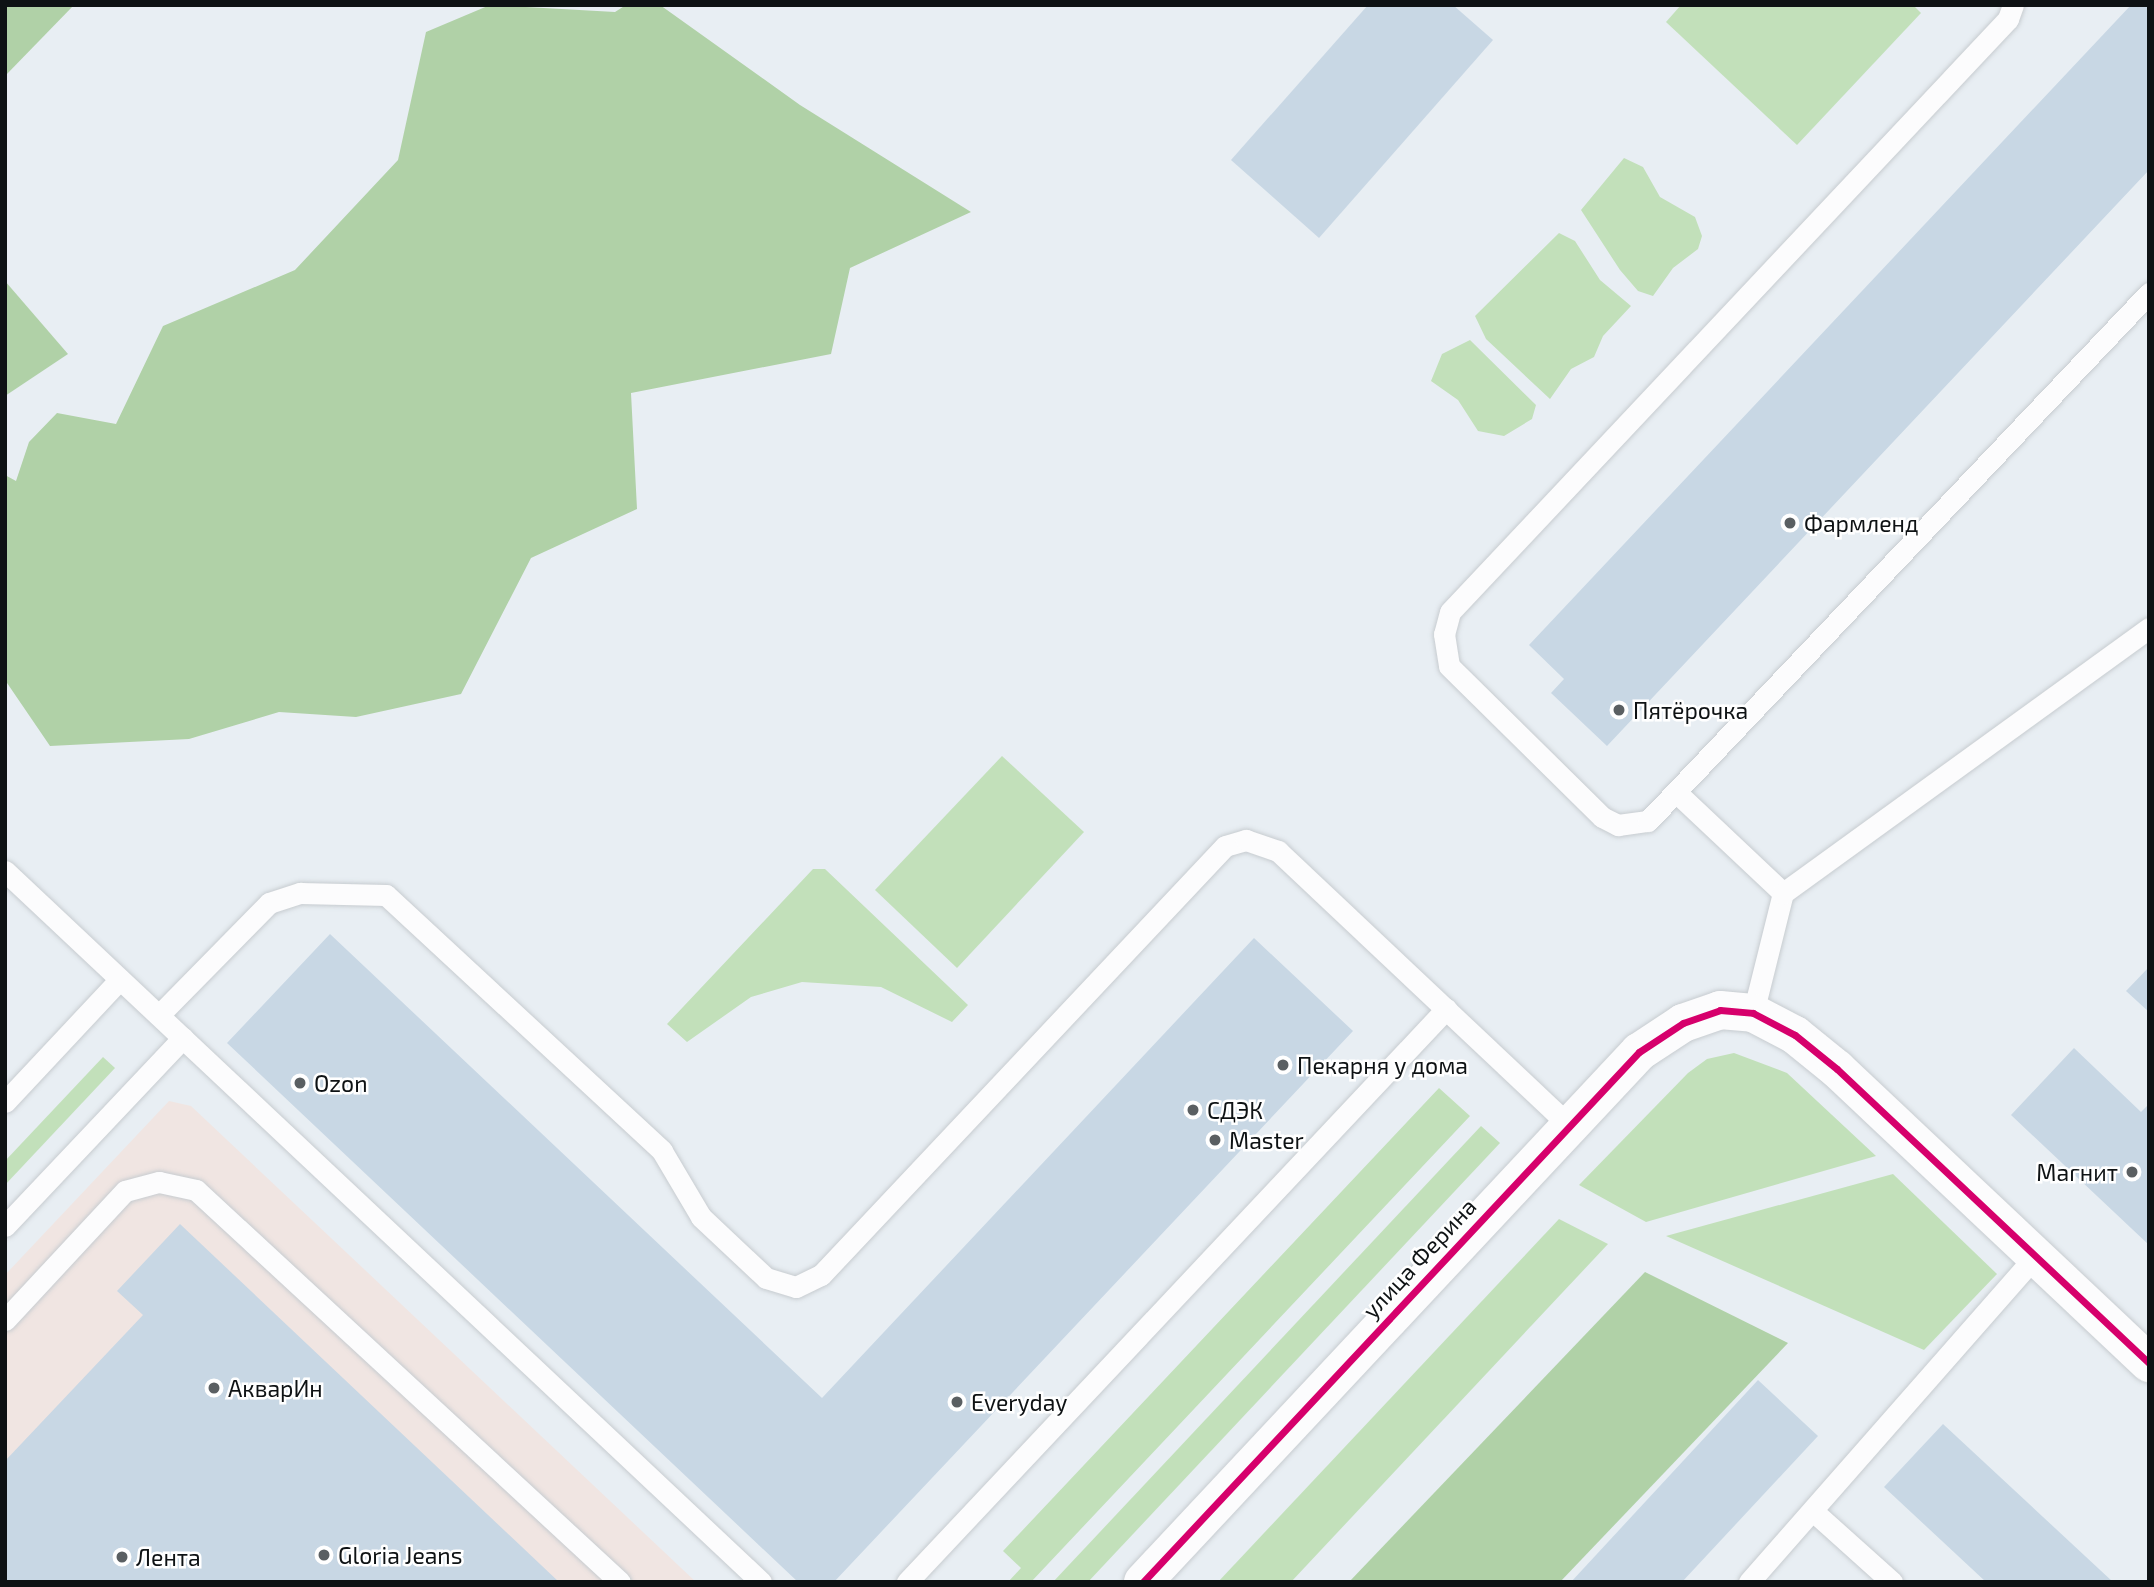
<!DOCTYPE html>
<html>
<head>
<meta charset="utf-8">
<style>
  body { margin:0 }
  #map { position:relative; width:2154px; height:1587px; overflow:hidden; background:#e8eef3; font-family:"Exo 2",sans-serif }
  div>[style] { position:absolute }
  .commercial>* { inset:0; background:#f0e5e2 }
  .green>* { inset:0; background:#c2e0ba }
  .forest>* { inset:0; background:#b0d1a7 }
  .building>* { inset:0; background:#c8d7e4 }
  .roads { filter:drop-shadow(0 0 2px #c7ccd0) drop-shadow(0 0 2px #c7ccd0) }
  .lane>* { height:21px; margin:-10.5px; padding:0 10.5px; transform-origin:10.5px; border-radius:10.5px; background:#fcfcfd }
  .secondary>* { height:38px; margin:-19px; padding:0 19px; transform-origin:19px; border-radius:19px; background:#fcfcfd }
  .cycleway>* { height:7px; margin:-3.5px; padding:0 3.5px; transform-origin:3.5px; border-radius:3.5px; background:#d6006c }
  .dots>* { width:19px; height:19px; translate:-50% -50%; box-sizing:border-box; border:4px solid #fff; border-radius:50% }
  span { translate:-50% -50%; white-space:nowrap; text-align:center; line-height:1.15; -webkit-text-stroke:5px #fff; paint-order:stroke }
  .poi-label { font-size:23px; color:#0e1214 }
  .left { translate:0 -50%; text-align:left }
  .right { translate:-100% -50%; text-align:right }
  .street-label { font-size:23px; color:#0e1214 }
  .frame { position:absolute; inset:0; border:7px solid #0e1214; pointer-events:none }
</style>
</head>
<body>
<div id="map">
  <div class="commercial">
    <div style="clip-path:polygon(169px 1101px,191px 1106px,696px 1582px,5px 1582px,5px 1275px)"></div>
  </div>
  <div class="green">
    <div style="clip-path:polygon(1681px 5px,1913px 5px,1921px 13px,1797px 145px,1666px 22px)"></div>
    <div style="clip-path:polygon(1624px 158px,1643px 167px,1660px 197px,1695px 217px,1702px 236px,1698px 249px,1673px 268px,1653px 296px,1638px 291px,1620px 270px,1581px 210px)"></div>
    <div style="clip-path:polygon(1559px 233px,1575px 241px,1600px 280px,1631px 306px,1603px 336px,1594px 357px,1571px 369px,1550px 399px,1486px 339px,1475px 316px)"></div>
    <div style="clip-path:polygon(1470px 340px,1536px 405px,1532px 419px,1504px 436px,1478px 431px,1458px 400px,1431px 381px,1442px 354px)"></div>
    <div style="clip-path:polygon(1002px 756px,1084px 832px,957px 968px,875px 890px)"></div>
    <div style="clip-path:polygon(813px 869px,825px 869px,968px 1005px,952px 1022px,881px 987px,802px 982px,751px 997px,687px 1042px,667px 1024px)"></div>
    <div style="clip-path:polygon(1734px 1053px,1787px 1073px,1876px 1156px,1646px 1222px,1579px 1185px,1688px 1073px,1707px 1059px)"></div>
    <div style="clip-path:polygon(103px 1057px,115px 1068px,5px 1185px,5px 1161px)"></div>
    <div style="clip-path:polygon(1439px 1088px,1470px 1116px,1031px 1582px,1008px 1582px,1021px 1568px,1003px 1551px)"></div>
    <div style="clip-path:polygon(1481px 1126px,1500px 1143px,1088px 1582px,1053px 1582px)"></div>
    <div style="clip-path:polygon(1893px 1174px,1997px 1274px,1924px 1350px,1666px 1236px)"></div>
    <div style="clip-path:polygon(1559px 1219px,1608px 1244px,1291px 1582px,1218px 1582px)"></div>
  </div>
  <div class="forest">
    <div style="clip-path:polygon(5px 5px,74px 5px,5px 76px)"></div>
    <div style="clip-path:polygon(490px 5px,615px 12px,626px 5px,660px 5px,800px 105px,971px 212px,850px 268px,831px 354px,631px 393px,637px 509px,531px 558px,461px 694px,356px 717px,279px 712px,189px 739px,50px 746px,5px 680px,5px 475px,16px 481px,29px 442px,57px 413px,116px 424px,163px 326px,295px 270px,398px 160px,426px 32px)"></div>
    <div style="clip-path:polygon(5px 281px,68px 354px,5px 396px)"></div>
    <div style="clip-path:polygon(1645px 1272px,1788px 1343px,1560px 1582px,1349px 1582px)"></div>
  </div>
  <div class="building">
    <div style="clip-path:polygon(1368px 5px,1453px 5px,1493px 40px,1319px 238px,1231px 160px)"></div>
    <div style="clip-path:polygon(2131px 5px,2149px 5px,2149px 170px,1607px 746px,1551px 693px,1564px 679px,1529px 645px)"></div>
    <div style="clip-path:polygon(330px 934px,822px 1398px,1254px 938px,1353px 1031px,834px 1582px,798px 1582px,227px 1043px)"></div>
    <div style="clip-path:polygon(2149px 967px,2149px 1012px,2126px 991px)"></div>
    <div style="clip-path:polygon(2074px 1048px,2141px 1112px,2149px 1104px,2149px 1245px,2011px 1115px)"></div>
    <div style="clip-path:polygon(180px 1224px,559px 1582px,5px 1582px,5px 1461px,143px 1315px,117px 1291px)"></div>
    <div style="clip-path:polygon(1758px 1380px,1818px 1436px,1682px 1582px,1571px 1582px)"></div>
    <div style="clip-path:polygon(1943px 1424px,2113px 1582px,1986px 1582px,1884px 1487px)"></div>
  </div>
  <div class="roads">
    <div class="lane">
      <div style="left:2013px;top:5px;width:15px;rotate:110deg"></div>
      <div style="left:2008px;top:19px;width:814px;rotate:133.26deg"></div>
      <div style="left:1450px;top:612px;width:23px;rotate:105deg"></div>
      <div style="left:1444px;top:634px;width:32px;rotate:81deg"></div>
      <div style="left:1449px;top:666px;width:215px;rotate:44.6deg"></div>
      <div style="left:1602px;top:817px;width:18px;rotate:27deg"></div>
      <div style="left:1618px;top:825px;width:30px;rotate:-8deg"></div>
      <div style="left:1648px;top:821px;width:728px;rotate:-46.5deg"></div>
      <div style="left:1677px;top:793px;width:146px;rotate:43.3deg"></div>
      <div style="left:5px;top:871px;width:1038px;rotate:43.24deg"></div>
      <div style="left:1753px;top:1013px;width:124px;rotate:-76deg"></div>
      <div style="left:1783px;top:893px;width:452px;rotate:-35.9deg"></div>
      <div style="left:159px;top:1015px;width:157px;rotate:-45.5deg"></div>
      <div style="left:269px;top:903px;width:33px;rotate:-18deg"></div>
      <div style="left:300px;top:893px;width:86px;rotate:1.3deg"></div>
      <div style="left:386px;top:895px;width:376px;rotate:42.8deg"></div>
      <div style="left:662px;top:1151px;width:77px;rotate:59.4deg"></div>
      <div style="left:701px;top:1217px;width:89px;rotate:43.2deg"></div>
      <div style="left:766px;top:1278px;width:31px;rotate:17deg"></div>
      <div style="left:796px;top:1287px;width:28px;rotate:-26deg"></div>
      <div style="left:821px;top:1275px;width:589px;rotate:-46.72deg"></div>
      <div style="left:1225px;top:846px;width:22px;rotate:-16deg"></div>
      <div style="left:1246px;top:840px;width:34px;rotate:19deg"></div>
      <div style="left:1278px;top:851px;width:400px;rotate:43.3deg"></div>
      <div style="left:5px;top:1102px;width:168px;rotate:-46.9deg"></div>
      <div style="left:5px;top:1226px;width:259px;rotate:-46.6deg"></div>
      <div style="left:5px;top:1320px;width:176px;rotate:-47.1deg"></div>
      <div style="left:125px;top:1191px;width:35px;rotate:-15deg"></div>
      <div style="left:159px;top:1182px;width:38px;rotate:12deg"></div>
      <div style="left:196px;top:1190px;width:577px;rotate:42.75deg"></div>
      <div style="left:1814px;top:1512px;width:105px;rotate:41.9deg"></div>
      <div style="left:907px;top:1582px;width:787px;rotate:-46.75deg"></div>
      <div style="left:1749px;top:1582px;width:434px;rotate:-48.7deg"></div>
    </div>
    <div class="secondary">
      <div style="left:1143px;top:1582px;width:726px;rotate:-46.9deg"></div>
      <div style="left:1639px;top:1052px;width:53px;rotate:-33.4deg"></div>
      <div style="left:1683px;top:1023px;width:39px;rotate:-19deg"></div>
      <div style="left:1720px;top:1010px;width:33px;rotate:5deg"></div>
      <div style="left:1753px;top:1013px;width:47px;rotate:27.6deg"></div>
      <div style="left:1795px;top:1035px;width:54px;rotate:39deg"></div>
      <div style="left:1837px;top:1069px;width:429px;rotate:43.3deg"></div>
    </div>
  </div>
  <div class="cycleway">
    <div style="left:1143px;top:1582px;width:726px;rotate:-46.9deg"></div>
    <div style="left:1639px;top:1052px;width:53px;rotate:-33.4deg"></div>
    <div style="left:1683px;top:1023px;width:39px;rotate:-19deg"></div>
    <div style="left:1720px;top:1010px;width:33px;rotate:5deg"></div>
    <div style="left:1753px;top:1013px;width:47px;rotate:27.6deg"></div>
    <div style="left:1795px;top:1035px;width:54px;rotate:39deg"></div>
    <div style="left:1837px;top:1069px;width:429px;rotate:43.3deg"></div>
  </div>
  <div class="dots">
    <div style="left:1790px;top:523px;background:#5a5f62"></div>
    <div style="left:1619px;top:710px;background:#5a5f62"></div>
    <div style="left:1283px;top:1065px;background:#5a5f62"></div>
    <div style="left:300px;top:1083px;background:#5a5f62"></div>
    <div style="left:1193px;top:1110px;background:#5a5f62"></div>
    <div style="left:1215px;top:1140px;background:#5a5f62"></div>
    <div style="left:2132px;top:1172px;background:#5a5f62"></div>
    <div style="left:214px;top:1388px;background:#5a5f62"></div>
    <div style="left:957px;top:1402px;background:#5a5f62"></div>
    <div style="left:324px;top:1555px;background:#5a5f62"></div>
    <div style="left:122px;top:1557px;background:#5a5f62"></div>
  </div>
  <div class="poi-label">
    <span class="left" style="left:1804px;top:523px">Фармленд</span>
    <span class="left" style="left:1633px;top:710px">Пятёрочка</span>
    <span class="left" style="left:1297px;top:1065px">Пекарня у дома</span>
    <span class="left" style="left:314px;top:1083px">Ozon</span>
    <span class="left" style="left:1207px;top:1110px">СДЭК</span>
    <span class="left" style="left:1229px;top:1140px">Master</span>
    <span class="right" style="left:2118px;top:1172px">Магнит</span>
    <span class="left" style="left:228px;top:1388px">АкварИн</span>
    <span class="left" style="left:971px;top:1402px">Everyday</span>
    <span class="left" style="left:338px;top:1555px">Gloria Jeans</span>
    <span class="left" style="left:136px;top:1557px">Лента</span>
  </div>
  <div class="street-label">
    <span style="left:1419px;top:1258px;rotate:-47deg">улица Ферина</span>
  </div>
  <div class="frame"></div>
</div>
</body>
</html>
